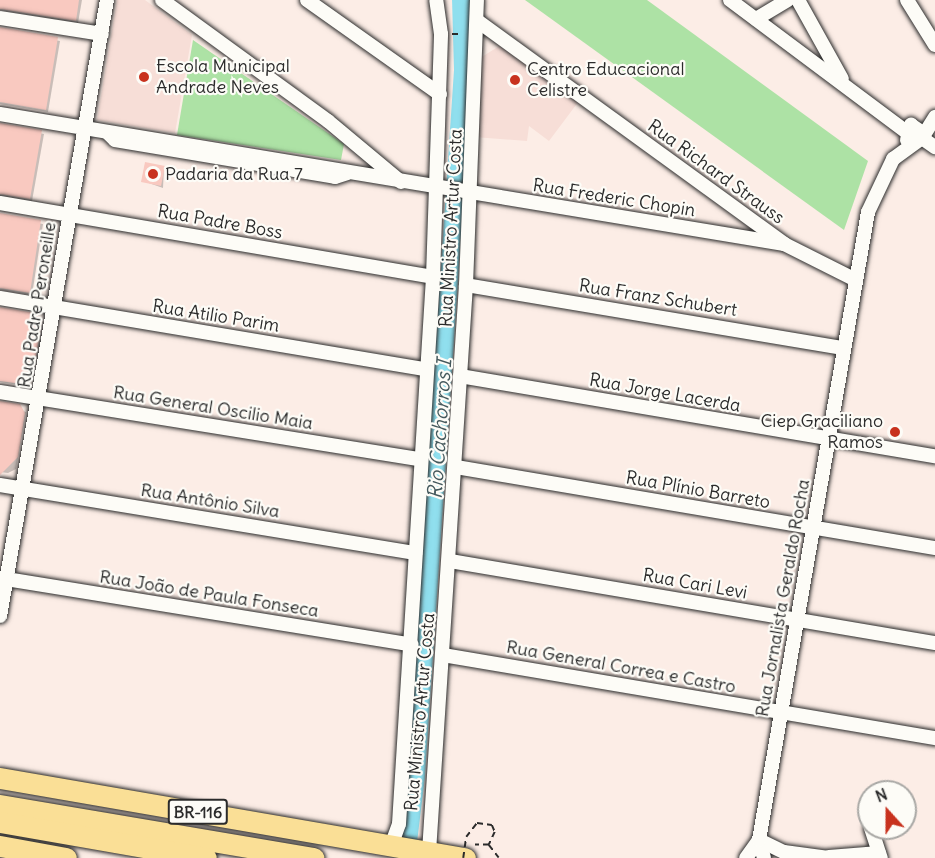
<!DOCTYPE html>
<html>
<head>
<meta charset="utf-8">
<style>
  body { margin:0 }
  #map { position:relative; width:935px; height:858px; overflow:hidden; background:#fcede6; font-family:Delius,sans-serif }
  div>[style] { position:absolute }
  .built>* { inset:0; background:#f7ded7 }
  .green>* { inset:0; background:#ade2a5 }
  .shadow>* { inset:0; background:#0003 }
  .river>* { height:18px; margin:-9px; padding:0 9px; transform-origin:9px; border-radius:9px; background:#90dfee }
  .building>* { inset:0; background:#f9c9c0 }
  .path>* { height:1.5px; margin-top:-0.75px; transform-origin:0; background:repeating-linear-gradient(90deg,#2b2b2b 0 6px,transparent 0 10.5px) }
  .roads { filter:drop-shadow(0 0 2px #2b2b2b) drop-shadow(0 0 2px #2b2b2b) }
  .minor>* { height:14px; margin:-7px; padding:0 7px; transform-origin:7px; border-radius:7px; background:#fdfcf7 }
  .highway>* { height:21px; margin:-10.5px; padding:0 10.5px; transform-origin:10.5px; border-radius:10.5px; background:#fadf96 }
  .path-bridge>* { height:1.5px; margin-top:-0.75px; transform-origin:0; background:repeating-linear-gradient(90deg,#2b2b2b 0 6px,transparent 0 10.5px) }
  .dots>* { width:16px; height:16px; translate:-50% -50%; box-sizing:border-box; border:3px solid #fdfcf7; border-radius:50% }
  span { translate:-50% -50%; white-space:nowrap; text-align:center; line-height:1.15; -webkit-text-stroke:4.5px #fdfcf7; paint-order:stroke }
  .shield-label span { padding:2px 4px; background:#fdfcf7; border:2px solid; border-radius:4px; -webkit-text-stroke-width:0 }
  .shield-label { font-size:16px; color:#2b2b2b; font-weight:700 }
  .poi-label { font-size:18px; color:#2b2b2b }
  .left { translate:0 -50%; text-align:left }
  .right { translate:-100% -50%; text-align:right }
  .street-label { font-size:18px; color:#2b2b2b }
  .water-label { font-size:20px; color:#44585c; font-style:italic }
  .north { position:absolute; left:857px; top:780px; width:60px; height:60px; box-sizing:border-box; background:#fdfcf7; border:2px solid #a9a8a5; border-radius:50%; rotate:339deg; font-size:16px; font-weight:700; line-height:24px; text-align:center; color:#2b2b2b }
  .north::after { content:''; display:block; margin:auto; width:21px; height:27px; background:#c8321e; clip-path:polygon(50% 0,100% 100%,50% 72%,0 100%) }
</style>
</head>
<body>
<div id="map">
  <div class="built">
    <div style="clip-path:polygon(117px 0,145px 0,192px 35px,175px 133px,97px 120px)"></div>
    <div style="clip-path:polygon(501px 45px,579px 101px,549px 141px,529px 126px,527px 141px,474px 137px,480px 58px)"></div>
  </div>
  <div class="green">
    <div style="clip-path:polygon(525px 0,647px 0,868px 161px,844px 230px)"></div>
    <div style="clip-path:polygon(193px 40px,344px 144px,341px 160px,177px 135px)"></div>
  </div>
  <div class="shadow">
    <div style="clip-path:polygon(0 0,82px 0,78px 23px,0 10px)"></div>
    <div style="clip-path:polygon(0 29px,60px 41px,48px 112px,0 104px)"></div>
    <div style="clip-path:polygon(0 124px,44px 134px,32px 201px,0 196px)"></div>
    <div style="clip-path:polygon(164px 167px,163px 188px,143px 181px)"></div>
    <div style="clip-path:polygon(0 215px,43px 224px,32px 295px,0 290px)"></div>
    <div style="clip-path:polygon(0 308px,38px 318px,44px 326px,34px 380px,25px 386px,0 382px)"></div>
    <div style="clip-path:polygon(0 404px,26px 412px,16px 469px,8px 473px,0 472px)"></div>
  </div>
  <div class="river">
    <div style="left:406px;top:858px;width:83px;rotate:-83deg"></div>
    <div style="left:416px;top:776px;width:708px;rotate:-86.19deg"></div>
    <div style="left:463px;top:70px;width:70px;rotate:-91.6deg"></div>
  </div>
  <div class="building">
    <div style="clip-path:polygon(0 0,79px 0,76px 21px,0 9px)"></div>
    <div style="clip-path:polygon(0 27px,58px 37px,46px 110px,0 102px)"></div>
    <div style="clip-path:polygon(0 123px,42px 130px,30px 199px,0 194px)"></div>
    <div style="clip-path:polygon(145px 162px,165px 166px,161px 186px,141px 182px)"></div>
    <div style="clip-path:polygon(0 213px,41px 220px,30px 293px,0 288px)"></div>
    <div style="clip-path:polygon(0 307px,35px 313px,42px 322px,32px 377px,22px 384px,0 381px)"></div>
    <div style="clip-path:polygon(0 401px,20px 404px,25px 413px,18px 457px,0 475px)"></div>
  </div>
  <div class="path">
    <div style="left:452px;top:34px;width:11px"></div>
    <div style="left:466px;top:837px;width:18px;rotate:-52deg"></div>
    <div style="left:477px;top:823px;width:15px;rotate:8deg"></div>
    <div style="left:492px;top:825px;width:8px;rotate:67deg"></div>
    <div style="left:495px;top:832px;width:14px;rotate:115deg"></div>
    <div style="left:489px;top:845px;width:14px;rotate:180deg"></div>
    <div style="left:489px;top:845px;width:16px;rotate:52deg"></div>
  </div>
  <div class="roads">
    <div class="minor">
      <div style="left:162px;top:0;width:205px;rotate:36.1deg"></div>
      <div style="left:328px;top:121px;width:95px;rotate:39.9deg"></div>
      <div style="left:307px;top:0;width:163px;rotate:35.3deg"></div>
      <div style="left:730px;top:0;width:219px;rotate:36.8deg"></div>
      <div style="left:798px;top:0;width:90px;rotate:60.9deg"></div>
      <div style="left:907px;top:0;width:53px;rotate:58.1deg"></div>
      <div style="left:0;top:18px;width:103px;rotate:8.9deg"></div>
      <div style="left:756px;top:19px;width:37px;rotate:-31deg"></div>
      <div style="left:479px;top:22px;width:377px;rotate:36deg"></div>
      <div style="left:784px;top:244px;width:80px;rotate:26.6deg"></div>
      <div style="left:0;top:114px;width:795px;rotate:9.41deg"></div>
      <div style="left:107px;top:132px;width:11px;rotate:45deg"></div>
      <div style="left:115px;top:140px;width:223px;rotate:9.5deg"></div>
      <div style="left:335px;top:177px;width:13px;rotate:-18deg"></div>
      <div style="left:922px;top:138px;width:25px;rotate:-58deg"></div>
      <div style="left:922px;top:138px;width:16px;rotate:35deg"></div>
      <div style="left:907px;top:140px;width:16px;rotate:-75deg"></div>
      <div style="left:911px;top:125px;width:14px;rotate:34deg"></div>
      <div style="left:0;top:203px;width:439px;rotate:9.7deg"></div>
      <div style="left:466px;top:285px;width:383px;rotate:9.5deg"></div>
      <div style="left:0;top:298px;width:432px;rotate:9.5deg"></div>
      <div style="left:460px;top:376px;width:482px;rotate:9.6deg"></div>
      <div style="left:0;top:392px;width:425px;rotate:9.1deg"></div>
      <div style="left:456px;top:467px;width:486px;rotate:9.6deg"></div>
      <div style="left:0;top:485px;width:421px;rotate:9.3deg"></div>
      <div style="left:450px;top:561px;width:492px;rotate:9.6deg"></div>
      <div style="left:0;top:578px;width:417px;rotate:9.2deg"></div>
      <div style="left:0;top:616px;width:625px;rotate:-80.15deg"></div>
      <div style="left:443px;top:655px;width:499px;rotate:9.6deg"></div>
      <div style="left:871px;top:828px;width:32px;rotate:72deg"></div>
      <div style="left:759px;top:840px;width:28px;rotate:26deg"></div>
      <div style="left:784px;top:852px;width:45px;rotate:7.6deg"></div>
      <div style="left:391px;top:846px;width:23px;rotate:-70deg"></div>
      <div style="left:399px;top:824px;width:548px;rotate:-86.44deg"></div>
      <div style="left:433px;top:277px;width:243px;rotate:-88.1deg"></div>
      <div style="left:441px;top:34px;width:34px;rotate:-98deg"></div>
      <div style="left:429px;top:852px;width:568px;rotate:-86.27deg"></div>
      <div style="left:466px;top:285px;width:285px;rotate:-87.8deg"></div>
      <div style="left:829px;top:857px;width:50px;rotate:-4.6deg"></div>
      <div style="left:746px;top:858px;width:22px;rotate:-54deg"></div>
      <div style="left:764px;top:858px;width:19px;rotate:-106deg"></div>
      <div style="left:759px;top:840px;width:637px;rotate:-80.15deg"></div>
      <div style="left:868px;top:212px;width:59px;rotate:-64.7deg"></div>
      <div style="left:893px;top:159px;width:36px;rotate:-36deg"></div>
    </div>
    <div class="highway">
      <div style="left:0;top:778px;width:472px;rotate:9.8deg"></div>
      <div style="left:0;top:805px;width:318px;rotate:9.6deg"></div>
      <div style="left:0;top:822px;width:209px;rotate:9.9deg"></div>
      <div style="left:0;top:846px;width:67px;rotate:10.3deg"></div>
    </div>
  </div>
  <div class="path-bridge">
    <div style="left:463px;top:858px;width:21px;rotate:-82deg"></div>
  </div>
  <div class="dots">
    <div style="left:144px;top:77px;background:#c8321e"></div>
    <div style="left:515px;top:80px;background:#c8321e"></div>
    <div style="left:153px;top:174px;background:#c8321e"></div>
    <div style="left:895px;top:432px;background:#c8321e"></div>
  </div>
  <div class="shield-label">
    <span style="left:198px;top:812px">BR-116</span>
  </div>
  <div class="poi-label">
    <span class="left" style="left:156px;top:77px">Escola Municipal<br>Andrade Neves</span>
    <span class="left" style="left:527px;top:80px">Centro Educacional<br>Celistre</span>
    <span class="left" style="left:165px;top:174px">Padaria da Rua 7</span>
    <span class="right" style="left:883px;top:432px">Ciep Graciliano<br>Ramos</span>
  </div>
  <div class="street-label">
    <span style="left:716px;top:172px;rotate:36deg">Rua Richard Strauss</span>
    <span style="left:614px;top:198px;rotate:9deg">Rua Frederic Chopin</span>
    <span style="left:220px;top:222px;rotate:10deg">Rua Padre Boss</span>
    <span style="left:451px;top:228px;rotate:-87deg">Rua Ministro Artur Costa</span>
    <span style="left:658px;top:298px;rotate:9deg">Rua Franz Schubert</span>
    <span style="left:37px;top:305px;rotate:-81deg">Rua Padre Peroneille</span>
    <span style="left:216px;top:316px;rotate:9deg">Rua Atilio Parim</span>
    <span style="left:665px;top:393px;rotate:10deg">Rua Jorge Lacerda</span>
    <span style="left:213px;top:408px;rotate:9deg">Rua General Oscilio Maia</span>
    <span style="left:698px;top:490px;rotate:10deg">Rua Plínio Barreto</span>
    <span style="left:210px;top:501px;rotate:9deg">Rua Antônio Silva</span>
    <span style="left:695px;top:584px;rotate:10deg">Rua Cari Levi</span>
    <span style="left:209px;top:594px;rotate:9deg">Rua João de Paula Fonseca</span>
    <span style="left:783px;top:598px;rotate:-80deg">Rua Jornalista Geraldo Rocha</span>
    <span style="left:621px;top:667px;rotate:10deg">Rua General Correa e Castro</span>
    <span style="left:420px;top:712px;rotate:-85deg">Rua Ministro Artur Costa</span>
  </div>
  <div class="water-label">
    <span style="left:439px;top:429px;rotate:-86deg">Rio Cachorros I</span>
  </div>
  <div class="north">N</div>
</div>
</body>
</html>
